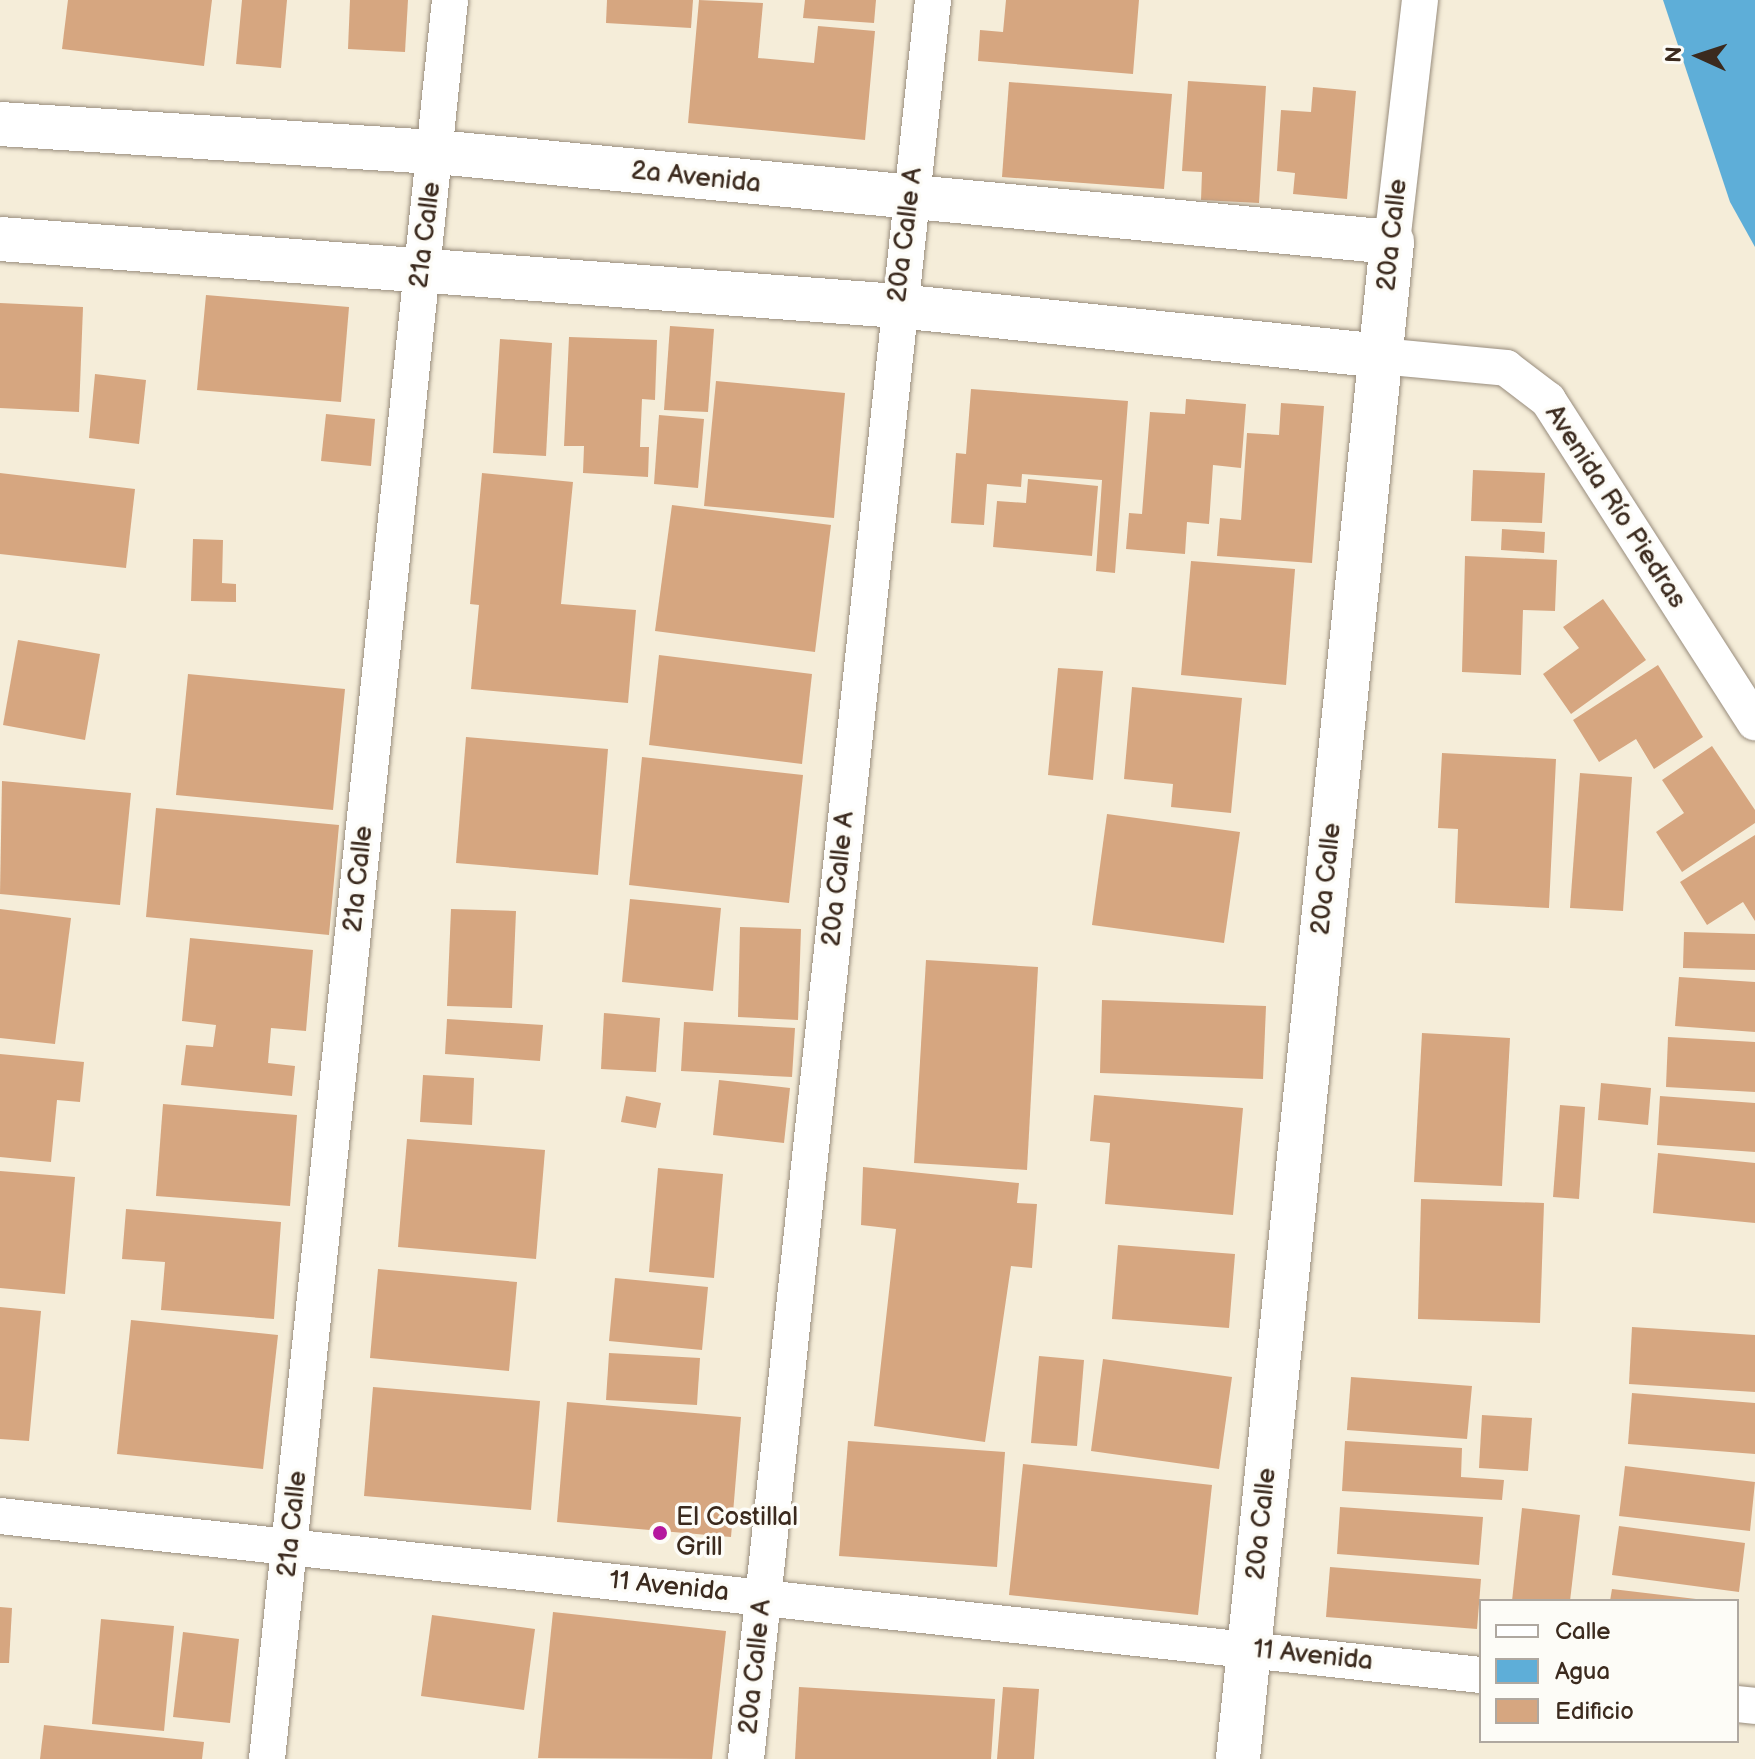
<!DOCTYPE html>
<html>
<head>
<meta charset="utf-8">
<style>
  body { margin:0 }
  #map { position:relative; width:1755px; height:1759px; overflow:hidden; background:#f5edd9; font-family:"Balsamiq Sans",sans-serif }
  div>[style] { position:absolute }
  .water>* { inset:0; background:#5eaed8 }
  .building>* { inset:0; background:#d6a680 }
  .roads { filter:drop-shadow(0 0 2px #988c7c) drop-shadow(0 0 2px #988c7c) }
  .street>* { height:36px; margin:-18px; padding:0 18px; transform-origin:18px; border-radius:18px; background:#fff }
  .secondary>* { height:44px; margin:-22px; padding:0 22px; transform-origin:22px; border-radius:22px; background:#fff }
  .dots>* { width:22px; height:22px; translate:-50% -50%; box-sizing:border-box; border:4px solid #fdfcf7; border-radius:50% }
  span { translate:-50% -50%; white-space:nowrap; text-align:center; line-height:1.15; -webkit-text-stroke:7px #fdfcf7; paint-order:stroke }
  .street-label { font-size:26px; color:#3b2a1e }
  .poi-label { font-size:26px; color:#3b2a1e }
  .left { translate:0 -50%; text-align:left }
  .legend { position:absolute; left:1479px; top:1599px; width:260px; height:144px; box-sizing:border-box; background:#fdfcf7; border:2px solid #afa8a0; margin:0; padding:10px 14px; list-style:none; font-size:24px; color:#3b2a1e }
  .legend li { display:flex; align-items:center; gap:16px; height:40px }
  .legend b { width:40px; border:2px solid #afa8a0 }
  .north { position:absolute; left:1659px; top:16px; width:80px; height:80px; -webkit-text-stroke:6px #fdfcf7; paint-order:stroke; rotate:273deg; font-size:22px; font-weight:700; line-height:32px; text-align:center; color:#3b2a1e }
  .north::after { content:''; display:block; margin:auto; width:28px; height:36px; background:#3b2a1e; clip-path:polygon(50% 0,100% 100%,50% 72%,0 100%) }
</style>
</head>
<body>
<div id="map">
  <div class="water">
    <div style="clip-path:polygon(1663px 0,1755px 0,1755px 247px,1730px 202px)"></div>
  </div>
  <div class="building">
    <div style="clip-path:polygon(68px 0,212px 0,204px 66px,62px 49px)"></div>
    <div style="clip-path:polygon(242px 0,287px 0,281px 68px,236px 64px)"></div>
    <div style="clip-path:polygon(350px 0,408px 0,405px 52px,348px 49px)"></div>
    <div style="clip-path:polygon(607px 0,693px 0,691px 28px,606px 23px)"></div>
    <div style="clip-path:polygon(699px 0,763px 3px,758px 58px,814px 63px,818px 26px,875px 31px,865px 140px,688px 123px)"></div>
    <div style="clip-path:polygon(805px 0,876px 0,874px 23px,803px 18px)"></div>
    <div style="clip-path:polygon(1006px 0,1139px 0,1133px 74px,978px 61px,980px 30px,1003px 32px)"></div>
    <div style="clip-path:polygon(1188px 81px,1266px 86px,1259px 203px,1201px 200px,1202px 172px,1182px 171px)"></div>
    <div style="clip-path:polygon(1009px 82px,1172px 94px,1164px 189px,1002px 177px)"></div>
    <div style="clip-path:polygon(1313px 87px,1356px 91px,1347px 199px,1293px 194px,1295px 173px,1277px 171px,1281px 110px,1311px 112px)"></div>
    <div style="clip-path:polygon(206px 295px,349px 307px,341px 402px,197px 390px)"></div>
    <div style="clip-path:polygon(0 303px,83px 307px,79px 412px,0 408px)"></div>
    <div style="clip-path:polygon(670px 326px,714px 329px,708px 412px,664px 410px)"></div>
    <div style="clip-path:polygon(569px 337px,657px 340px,655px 400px,642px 399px,640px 447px,649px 447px,648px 477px,583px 473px,584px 446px,564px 446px)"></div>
    <div style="clip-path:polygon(500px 339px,552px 343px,546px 456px,493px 453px)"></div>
    <div style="clip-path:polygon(95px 374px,146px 380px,139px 444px,89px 438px)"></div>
    <div style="clip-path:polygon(716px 381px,845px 393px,834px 518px,704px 506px)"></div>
    <div style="clip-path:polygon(971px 389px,1128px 401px,1115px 573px,1096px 571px,1102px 480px,1022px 474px,1021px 487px,987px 484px,984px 525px,951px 523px,956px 453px,966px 454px)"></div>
    <div style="clip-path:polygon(1186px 399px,1246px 404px,1241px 468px,1213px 465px,1209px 524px,1187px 522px,1185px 554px,1126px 549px,1129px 513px,1142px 514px,1150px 412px,1185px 414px)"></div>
    <div style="clip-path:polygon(1281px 403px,1324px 406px,1312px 563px,1217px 556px,1220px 518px,1241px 520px,1247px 433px,1279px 435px)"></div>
    <div style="clip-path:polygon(326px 414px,375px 419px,371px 466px,321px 461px)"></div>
    <div style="clip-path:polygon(659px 415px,704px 419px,698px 488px,654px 484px)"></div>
    <div style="clip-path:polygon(1473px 470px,1545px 473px,1542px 523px,1471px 521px)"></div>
    <div style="clip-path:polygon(0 473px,135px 489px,126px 568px,0 554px)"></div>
    <div style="clip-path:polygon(482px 473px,573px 482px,561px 604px,636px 610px,628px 703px,471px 689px,479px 605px,470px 604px)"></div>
    <div style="clip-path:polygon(1028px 479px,1098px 486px,1092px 556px,993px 547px,997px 501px,1026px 503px)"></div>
    <div style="clip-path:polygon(672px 505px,831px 525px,815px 652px,655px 631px)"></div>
    <div style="clip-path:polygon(1502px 529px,1545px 532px,1544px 553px,1501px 550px)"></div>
    <div style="clip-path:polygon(193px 539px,223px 540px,222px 583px,236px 584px,236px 602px,191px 601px)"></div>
    <div style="clip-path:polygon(1465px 556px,1557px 560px,1555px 611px,1523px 610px,1521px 675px,1462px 672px)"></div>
    <div style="clip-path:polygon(1191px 561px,1295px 569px,1286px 685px,1181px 675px)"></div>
    <div style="clip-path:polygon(1603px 599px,1646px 660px,1571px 714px,1543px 674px,1579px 648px,1563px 627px)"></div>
    <div style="clip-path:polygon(18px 640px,100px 654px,85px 740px,3px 725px)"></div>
    <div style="clip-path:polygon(659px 655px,812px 674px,802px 764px,649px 745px)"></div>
    <div style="clip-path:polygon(1658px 665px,1703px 737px,1654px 769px,1636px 739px,1599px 762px,1573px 720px)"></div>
    <div style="clip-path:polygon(1058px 668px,1103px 671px,1093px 780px,1048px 775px)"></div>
    <div style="clip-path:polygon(188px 674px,345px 689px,333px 810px,176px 795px)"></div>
    <div style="clip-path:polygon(1132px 687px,1242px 698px,1231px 813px,1171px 807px,1173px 784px,1124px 779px)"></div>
    <div style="clip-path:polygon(466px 737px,608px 749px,598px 875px,456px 863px)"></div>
    <div style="clip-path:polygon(1712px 746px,1755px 810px,1755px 823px,1682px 872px,1656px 832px,1684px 813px,1662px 780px)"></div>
    <div style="clip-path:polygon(1442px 753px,1556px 759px,1549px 908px,1455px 903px,1458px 829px,1438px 828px)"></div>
    <div style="clip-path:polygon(642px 757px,803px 775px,789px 903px,629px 885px)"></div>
    <div style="clip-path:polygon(1580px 773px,1632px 777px,1623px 911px,1570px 908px)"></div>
    <div style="clip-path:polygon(2px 781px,131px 793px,120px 905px,0 894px)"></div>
    <div style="clip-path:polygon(156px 808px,339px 825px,329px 935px,146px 917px)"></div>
    <div style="clip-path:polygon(1107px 814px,1240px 832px,1224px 943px,1092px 925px)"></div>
    <div style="clip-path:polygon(1755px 835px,1755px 921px,1743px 902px,1707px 925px,1680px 882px)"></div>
    <div style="clip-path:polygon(630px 899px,721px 908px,713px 991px,622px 982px)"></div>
    <div style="clip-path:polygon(0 909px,71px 918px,55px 1044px,0 1038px)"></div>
    <div style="clip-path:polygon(451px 909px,516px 911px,512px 1008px,447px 1006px)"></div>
    <div style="clip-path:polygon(740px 927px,801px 929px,798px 1020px,738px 1017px)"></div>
    <div style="clip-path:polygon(1684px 932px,1755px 934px,1755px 970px,1683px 968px)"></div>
    <div style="clip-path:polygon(190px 938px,313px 950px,306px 1031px,271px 1028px,268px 1063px,295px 1066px,292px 1096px,181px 1085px,186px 1045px,213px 1047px,216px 1025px,182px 1021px)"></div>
    <div style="clip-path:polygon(926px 960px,1038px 967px,1027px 1170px,914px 1163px)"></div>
    <div style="clip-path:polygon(1679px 977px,1755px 982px,1755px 1032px,1675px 1026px)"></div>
    <div style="clip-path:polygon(1102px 1000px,1266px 1006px,1263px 1079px,1100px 1073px)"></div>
    <div style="clip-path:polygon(604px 1013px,660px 1018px,656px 1072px,601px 1069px)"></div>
    <div style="clip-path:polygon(447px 1019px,543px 1025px,540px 1061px,445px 1054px)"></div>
    <div style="clip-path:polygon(684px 1022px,795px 1028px,792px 1077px,681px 1071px)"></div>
    <div style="clip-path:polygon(1422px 1033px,1510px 1038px,1502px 1186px,1414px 1182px)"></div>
    <div style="clip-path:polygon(1668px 1037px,1755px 1042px,1755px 1092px,1666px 1087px)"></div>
    <div style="clip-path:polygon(0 1054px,84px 1062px,80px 1102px,57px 1100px,51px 1162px,0 1157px)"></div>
    <div style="clip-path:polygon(423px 1075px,474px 1078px,472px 1125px,420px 1122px)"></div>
    <div style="clip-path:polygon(719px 1080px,790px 1088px,784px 1143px,713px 1135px)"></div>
    <div style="clip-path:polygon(1601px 1083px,1651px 1088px,1648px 1125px,1598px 1120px)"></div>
    <div style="clip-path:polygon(1094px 1095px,1243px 1108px,1233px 1215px,1105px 1204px,1110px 1143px,1090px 1141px)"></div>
    <div style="clip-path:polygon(626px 1096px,661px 1103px,656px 1128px,621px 1122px)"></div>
    <div style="clip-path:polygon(1660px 1096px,1755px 1103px,1755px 1152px,1657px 1145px)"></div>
    <div style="clip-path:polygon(163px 1104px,297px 1115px,290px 1206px,156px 1196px)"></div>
    <div style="clip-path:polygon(1560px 1105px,1585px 1107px,1579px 1199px,1553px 1197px)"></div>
    <div style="clip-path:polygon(407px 1139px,545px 1150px,536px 1259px,398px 1247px)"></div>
    <div style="clip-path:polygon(1658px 1153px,1755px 1163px,1755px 1223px,1653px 1213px)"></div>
    <div style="clip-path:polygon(863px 1167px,1019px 1183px,1017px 1203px,1037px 1204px,1032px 1268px,1011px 1266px,985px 1442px,874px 1426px,896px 1229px,861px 1225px)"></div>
    <div style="clip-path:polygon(658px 1168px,723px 1174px,714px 1278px,649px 1272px)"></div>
    <div style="clip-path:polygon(0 1171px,75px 1177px,65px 1294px,0 1288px)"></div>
    <div style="clip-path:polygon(1421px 1199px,1544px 1203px,1540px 1323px,1418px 1319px)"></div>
    <div style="clip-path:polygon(126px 1209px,281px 1222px,274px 1319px,161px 1310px,165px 1262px,122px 1259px)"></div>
    <div style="clip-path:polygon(1118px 1245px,1235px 1254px,1229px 1328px,1112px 1319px)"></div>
    <div style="clip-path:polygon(378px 1269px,517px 1282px,509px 1371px,370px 1358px)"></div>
    <div style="clip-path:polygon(615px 1278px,708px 1287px,702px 1350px,609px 1341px)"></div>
    <div style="clip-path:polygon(0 1307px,41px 1311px,29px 1441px,0 1439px)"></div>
    <div style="clip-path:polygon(131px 1320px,278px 1335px,263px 1469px,117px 1454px)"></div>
    <div style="clip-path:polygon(1632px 1327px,1755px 1335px,1755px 1392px,1629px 1384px)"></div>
    <div style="clip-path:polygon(609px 1353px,700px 1358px,697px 1405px,606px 1400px)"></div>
    <div style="clip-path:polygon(1039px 1356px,1084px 1360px,1077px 1446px,1031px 1443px)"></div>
    <div style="clip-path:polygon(1103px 1359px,1232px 1377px,1219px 1469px,1091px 1451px)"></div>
    <div style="clip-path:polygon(1351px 1377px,1472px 1386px,1467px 1439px,1347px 1430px)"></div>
    <div style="clip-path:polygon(373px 1387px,540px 1401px,531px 1510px,364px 1496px)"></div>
    <div style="clip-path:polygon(1632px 1393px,1755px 1403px,1755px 1454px,1628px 1444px)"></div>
    <div style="clip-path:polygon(567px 1402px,741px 1417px,731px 1537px,557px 1522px)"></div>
    <div style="clip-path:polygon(1482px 1415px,1532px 1418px,1528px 1471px,1479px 1468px)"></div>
    <div style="clip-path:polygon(848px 1441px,1005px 1452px,997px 1567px,839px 1556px)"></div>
    <div style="clip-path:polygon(1345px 1441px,1462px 1448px,1461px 1477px,1504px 1480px,1502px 1500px,1342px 1491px)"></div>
    <div style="clip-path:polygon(1023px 1464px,1212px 1485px,1198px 1615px,1009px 1595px)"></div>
    <div style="clip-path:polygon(1625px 1466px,1755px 1482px,1750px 1531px,1619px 1516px)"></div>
    <div style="clip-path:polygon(1340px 1507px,1483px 1517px,1479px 1565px,1337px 1554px)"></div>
    <div style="clip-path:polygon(1522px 1508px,1580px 1515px,1570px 1601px,1512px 1601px)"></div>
    <div style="clip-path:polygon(1619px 1526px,1745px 1543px,1739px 1592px,1612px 1575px)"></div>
    <div style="clip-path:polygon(1330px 1567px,1481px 1579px,1477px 1629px,1326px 1617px)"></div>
    <div style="clip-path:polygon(1612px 1589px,1696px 1599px,1696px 1601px,1610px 1601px)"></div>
    <div style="clip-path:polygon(0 1607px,12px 1608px,9px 1663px,0 1663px)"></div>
    <div style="clip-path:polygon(553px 1612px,726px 1631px,712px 1759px,538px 1758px)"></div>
    <div style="clip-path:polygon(432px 1615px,535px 1629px,524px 1710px,421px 1696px)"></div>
    <div style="clip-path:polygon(101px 1619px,174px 1626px,164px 1731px,92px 1724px)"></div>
    <div style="clip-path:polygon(183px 1632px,239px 1639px,230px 1723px,173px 1717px)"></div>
    <div style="clip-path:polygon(799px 1687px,995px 1699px,991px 1759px,795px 1759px)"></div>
    <div style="clip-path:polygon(1003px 1687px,1039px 1689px,1034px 1759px,997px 1759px)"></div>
    <div style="clip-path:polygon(44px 1725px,204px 1742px,202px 1759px,40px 1759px)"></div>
  </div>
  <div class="roads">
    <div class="street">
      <div style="left:1392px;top:242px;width:244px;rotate:-83.4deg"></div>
      <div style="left:1380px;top:356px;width:127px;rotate:5.4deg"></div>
      <div style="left:1506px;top:368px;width:53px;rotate:37.3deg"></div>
      <div style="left:1548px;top:400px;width:383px;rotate:57.3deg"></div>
      <div style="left:0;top:1516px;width:1490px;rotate:6.13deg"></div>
      <div style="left:1737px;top:1704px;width:18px;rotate:6deg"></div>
      <div style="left:267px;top:1759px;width:1768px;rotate:-84.06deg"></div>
      <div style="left:746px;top:1759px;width:1769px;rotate:-83.93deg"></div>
    </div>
    <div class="secondary">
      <div style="left:0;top:124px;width:437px;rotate:3.7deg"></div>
      <div style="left:436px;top:152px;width:960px;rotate:5.38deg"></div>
      <div style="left:1392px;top:242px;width:1525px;rotate:95.8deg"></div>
      <div style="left:0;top:239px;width:900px;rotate:4.27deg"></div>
      <div style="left:898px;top:306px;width:485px;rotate:5.9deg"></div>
    </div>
  </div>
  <div class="dots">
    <div style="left:660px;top:1533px;background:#b5179e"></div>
  </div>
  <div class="street-label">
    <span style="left:696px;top:178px;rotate:6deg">2a Avenida</span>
    <span style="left:426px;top:235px;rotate:-83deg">21a Calle</span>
    <span style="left:906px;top:235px;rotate:-83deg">20a Calle A</span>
    <span style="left:1393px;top:235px;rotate:-84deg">20a Calle</span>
    <span style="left:1615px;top:507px;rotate:57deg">Avenida Río Piedras</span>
    <span style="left:359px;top:879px;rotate:-84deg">21a Calle</span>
    <span style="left:839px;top:879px;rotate:-84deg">20a Calle A</span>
    <span style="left:1327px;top:879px;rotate:-84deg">20a Calle</span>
    <span style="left:293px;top:1524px;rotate:-84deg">21a Calle</span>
    <span style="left:1262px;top:1524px;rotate:-84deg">20a Calle</span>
    <span style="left:669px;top:1587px;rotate:6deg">11 Avenida</span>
    <span style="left:1313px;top:1656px;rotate:6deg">11 Avenida</span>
    <span style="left:756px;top:1667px;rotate:-84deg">20a Calle A</span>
  </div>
  <div class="poi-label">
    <span class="left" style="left:676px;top:1533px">El Costillal<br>Grill</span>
  </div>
  <ul class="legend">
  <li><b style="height:10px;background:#fff"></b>Calle</li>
  <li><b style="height:22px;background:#5eaed8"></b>Agua</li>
  <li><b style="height:22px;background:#d6a680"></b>Edificio</li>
  </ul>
  <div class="north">N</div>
</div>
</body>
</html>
